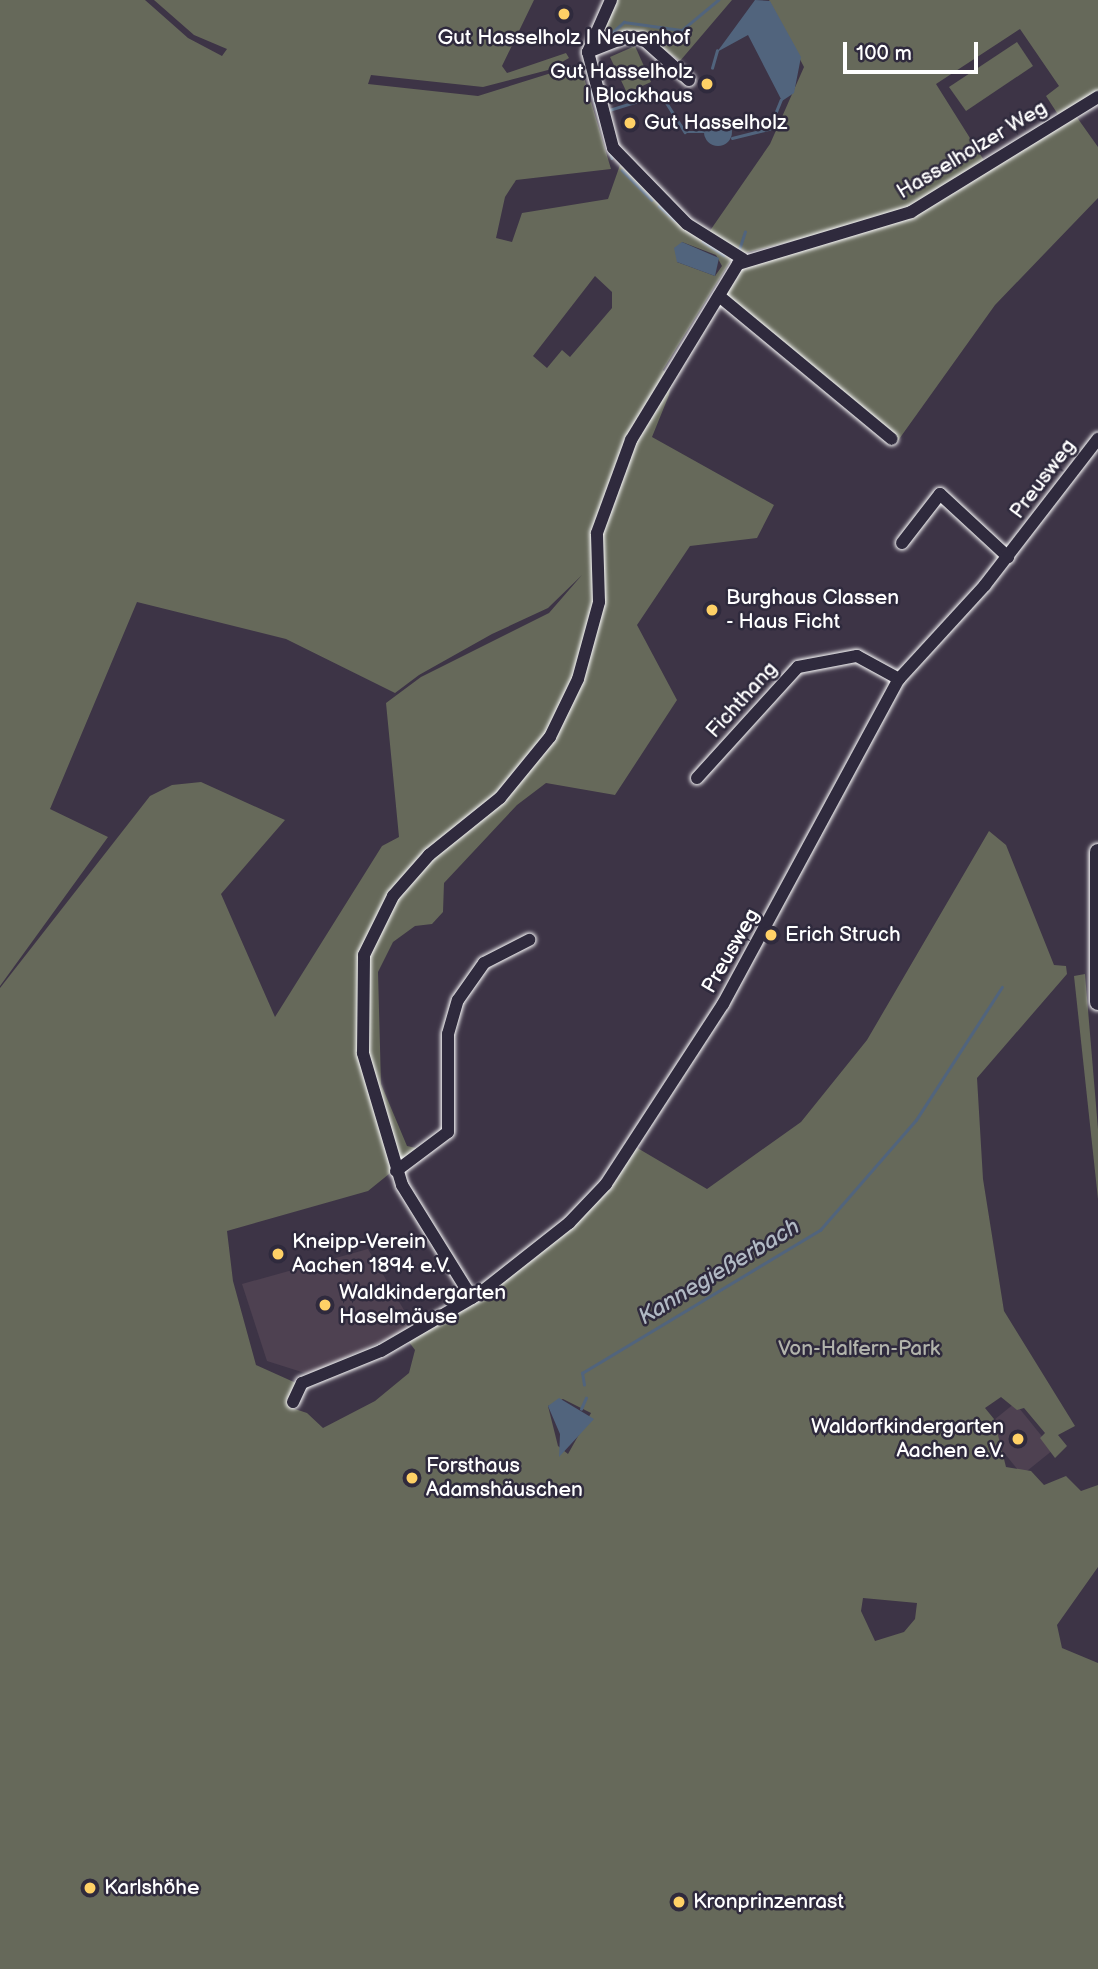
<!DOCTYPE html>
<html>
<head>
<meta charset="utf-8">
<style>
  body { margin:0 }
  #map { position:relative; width:1098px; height:1969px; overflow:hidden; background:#3d3446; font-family:"Balsamiq Sans",sans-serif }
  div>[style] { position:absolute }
  .built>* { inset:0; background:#4e4151 }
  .green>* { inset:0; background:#66695a }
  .water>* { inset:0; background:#51647d }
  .round { border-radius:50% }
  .stream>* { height:2.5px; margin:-1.25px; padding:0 1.25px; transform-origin:1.25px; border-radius:1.25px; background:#51647d }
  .roads { filter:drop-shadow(0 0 2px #fff) drop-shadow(0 0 2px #fff) }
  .minor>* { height:12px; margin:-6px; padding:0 6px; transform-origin:6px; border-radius:6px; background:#2f2a3d }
  .major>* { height:16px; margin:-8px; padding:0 8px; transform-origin:8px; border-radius:8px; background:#2f2a3d }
  .dots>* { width:19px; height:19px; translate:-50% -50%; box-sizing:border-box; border:4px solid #2f2a3d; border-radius:50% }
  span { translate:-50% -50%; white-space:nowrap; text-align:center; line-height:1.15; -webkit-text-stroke:5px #2f2a3d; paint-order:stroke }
  .poi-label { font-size:21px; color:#fff }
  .right { translate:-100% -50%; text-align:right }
  .left { translate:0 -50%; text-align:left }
  .street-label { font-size:21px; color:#fff }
  .park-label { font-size:21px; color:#b2b4ac }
  .water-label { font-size:23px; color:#b1b9c4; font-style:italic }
  .scale { position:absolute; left:843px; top:42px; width:135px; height:32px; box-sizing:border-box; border:4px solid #fff; border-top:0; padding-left:9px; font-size:21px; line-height:24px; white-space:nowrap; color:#fff; -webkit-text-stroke:5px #2f2a3d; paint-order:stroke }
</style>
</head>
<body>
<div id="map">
  <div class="built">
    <div style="clip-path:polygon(368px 1249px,414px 1327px,308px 1374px,267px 1361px,242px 1284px)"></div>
    <div style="clip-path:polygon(1015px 1403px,1053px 1450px,1022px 1475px,984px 1428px)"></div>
  </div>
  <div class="green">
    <div style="clip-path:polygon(evenodd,0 0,145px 0,188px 38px,222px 56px,227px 49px,194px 35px,154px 0,534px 0,502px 66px,507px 73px,566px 53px,569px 58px,548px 70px,483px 87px,371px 75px,368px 84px,478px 96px,580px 64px,611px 169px,516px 180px,505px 197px,496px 238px,512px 242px,522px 213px,608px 199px,620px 165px,731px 260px,663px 370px,672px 378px,669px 395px,652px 437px,774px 505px,757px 538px,690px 546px,637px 625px,677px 700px,615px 795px,546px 783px,517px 805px,444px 883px,443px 912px,432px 924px,415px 926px,393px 942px,378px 972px,381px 1084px,407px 1146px,420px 1149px,368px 1191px,227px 1231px,233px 1281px,256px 1365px,296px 1383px,289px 1407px,307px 1413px,323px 1428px,375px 1401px,409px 1373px,415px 1350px,409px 1342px,535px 1258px,634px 1146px,707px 1189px,801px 1122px,867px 1040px,989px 831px,1006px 845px,1054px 965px,1066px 966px,1067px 974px,977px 1078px,983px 1179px,1004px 1311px,1075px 1426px,1058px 1435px,1067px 1446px,1055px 1458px,1040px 1438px,1045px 1433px,1024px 1408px,1017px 1410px,1001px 1397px,985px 1408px,994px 1419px,1006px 1467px,1031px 1471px,1044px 1485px,1066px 1476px,1081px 1491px,1098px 1485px,1098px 1567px,1057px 1625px,1062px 1648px,1098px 1663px,1098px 1969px,0 1969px,0 988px,150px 796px,172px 785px,201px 782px,285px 820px,221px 894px,275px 1017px,382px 846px,399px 837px,386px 703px,421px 677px,549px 613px,582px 575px,548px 608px,492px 634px,419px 675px,395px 693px,286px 639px,137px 602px,50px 809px,108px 837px,0 986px,0 0,682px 242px,716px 255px,722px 266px,715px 276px,677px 262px,682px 242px,0 0,595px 276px,612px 292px,612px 308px,570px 357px,562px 350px,547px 368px,533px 356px,595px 276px,0 0,563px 1399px,591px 1413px,568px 1454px,558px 1446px,548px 1406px,563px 1399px,0 0,863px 1598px,917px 1603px,915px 1619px,904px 1632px,875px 1641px,861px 1611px,863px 1598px)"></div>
    <div style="clip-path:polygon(613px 0,732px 0,680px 61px,649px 39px,595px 46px)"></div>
    <div style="clip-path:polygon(769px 0,1098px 0,1098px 92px,1059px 116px,1046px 96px,1059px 86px,1020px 29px,936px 84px,985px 162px,896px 215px,741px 254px,707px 235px,770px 144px,804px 67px)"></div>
    <div style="clip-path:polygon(1017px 42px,1033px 66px,966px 111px,949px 87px)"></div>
    <div style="clip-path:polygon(635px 46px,651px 82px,627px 93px,610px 57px)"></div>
    <div style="clip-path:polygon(1076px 116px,1098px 147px,1098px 198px,995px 305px,897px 442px,724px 297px,739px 270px,898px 221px)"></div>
    <div style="clip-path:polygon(1085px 974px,1098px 1129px,1098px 1199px,1074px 976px)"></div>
  </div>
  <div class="water">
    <div style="clip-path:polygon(755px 0,770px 1px,801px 57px,794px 93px,782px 101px,748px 35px,717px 52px)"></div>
    <div class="round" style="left:704px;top:118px;width:28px;height:28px"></div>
    <div style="clip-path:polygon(682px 242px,719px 258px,715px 276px,677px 262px,674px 248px)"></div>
    <div style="clip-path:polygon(559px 1398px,594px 1419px,559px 1457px,560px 1434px,548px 1406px)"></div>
  </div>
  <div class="stream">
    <div style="left:606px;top:38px;width:24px;rotate:-42deg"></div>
    <div style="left:624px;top:22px;width:59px;rotate:7.9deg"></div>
    <div style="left:682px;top:30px;width:47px;rotate:-39.8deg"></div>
    <div style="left:577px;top:68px;width:6px;rotate:-45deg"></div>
    <div style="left:712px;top:68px;width:18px;rotate:-74deg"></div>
    <div style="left:591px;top:88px;width:73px;rotate:73.3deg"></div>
    <div style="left:606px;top:111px;width:58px;rotate:-17.2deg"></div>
    <div style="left:661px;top:94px;width:45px;rotate:57.7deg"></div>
    <div style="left:685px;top:132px;width:20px"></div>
    <div style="left:732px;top:138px;width:38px;rotate:-14deg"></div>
    <div style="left:769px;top:129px;width:31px;rotate:-68deg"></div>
    <div style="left:622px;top:170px;width:42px;rotate:45deg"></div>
    <div style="left:659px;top:206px;width:21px;rotate:41deg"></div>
    <div style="left:703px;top:241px;width:25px;rotate:34deg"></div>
    <div style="left:739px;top:250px;width:19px;rotate:-72deg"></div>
    <div style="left:584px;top:1385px;width:12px;rotate:-99deg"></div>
    <div style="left:582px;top:1373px;width:278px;rotate:-31deg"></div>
    <div style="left:820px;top:1230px;width:146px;rotate:-48.9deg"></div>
    <div style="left:916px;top:1120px;width:158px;rotate:-57.1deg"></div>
    <div style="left:581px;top:1409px;width:12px;rotate:-66deg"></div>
  </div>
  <div class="roads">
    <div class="minor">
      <div style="left:611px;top:0;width:57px;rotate:113.9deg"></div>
      <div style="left:588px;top:52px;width:99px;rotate:75.4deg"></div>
      <div style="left:613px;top:148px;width:106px;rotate:45.8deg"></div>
      <div style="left:687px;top:224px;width:66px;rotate:32deg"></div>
      <div style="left:588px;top:52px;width:41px;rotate:-21.5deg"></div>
      <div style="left:626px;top:37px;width:16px;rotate:4deg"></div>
      <div style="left:642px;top:38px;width:63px;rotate:41.8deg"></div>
      <div style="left:719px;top:296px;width:224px;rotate:39.6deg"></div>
      <div style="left:902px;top:543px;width:62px;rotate:-52.2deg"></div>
      <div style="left:940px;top:494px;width:93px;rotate:42.8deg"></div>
      <div style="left:697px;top:778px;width:150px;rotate:-47.7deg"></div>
      <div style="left:798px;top:667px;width:60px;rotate:-10.6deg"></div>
      <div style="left:857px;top:656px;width:48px;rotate:28.7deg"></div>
      <div style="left:396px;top:1171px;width:65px;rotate:-36.9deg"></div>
      <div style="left:448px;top:1132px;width:98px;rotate:-90deg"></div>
      <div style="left:448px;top:1034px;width:35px;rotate:-74deg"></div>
      <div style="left:458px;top:1000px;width:45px;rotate:-54.9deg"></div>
      <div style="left:484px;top:963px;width:51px;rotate:-27.1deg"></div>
      <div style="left:472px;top:1298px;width:133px;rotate:-121.8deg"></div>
      <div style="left:402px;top:1185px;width:138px;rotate:-106.5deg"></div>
      <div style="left:363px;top:1053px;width:98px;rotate:-89.4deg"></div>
      <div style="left:364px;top:955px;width:66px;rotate:-63.8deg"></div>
      <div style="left:393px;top:896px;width:55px;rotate:-48.7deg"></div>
      <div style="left:429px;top:855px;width:91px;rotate:-38.8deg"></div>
      <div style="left:500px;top:798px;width:79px;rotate:-50.7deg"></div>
      <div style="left:550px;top:737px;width:64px;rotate:-64.2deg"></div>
      <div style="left:578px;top:679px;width:80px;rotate:-74.7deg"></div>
      <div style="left:599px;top:602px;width:69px;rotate:-91.7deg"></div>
      <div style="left:597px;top:533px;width:99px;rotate:-69.9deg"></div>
      <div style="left:631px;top:440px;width:206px;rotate:-58.7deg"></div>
      <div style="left:738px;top:264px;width:181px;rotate:-16.7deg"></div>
      <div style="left:911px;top:212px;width:220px;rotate:-31.6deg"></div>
      <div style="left:293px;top:1402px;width:21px;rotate:-65deg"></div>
      <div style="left:302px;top:1383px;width:85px;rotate:-22.1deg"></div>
      <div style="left:381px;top:1351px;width:113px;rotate:-30.2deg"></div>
      <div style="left:479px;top:1294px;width:115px;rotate:-38.3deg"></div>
      <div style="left:569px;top:1223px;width:54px;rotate:-46.5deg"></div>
      <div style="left:606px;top:1184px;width:215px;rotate:-57deg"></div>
      <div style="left:723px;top:1004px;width:370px;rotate:-61.6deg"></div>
      <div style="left:899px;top:679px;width:127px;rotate:-47.5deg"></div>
      <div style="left:985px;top:585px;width:185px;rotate:-52.3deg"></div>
    </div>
    <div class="major">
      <div style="left:1098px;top:852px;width:150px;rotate:90deg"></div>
    </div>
  </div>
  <div class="dots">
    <div style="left:564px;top:14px;background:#ffd166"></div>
    <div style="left:707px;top:84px;background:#ffd166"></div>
    <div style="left:630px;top:123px;background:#ffd166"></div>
    <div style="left:712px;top:610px;background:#ffd166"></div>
    <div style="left:771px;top:935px;background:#ffd166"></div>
    <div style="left:278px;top:1254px;background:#ffd166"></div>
    <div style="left:325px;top:1305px;background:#ffd166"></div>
    <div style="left:1018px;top:1439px;background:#ffd166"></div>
    <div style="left:412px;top:1478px;background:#ffd166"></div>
    <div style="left:90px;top:1888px;background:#ffd166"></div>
    <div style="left:679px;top:1902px;background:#ffd166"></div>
  </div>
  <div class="poi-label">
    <span style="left:564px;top:38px">Gut Hasselholz | Neuenhof</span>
    <span class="right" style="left:693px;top:84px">Gut Hasselholz<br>| Blockhaus</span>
    <span class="left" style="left:644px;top:123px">Gut Hasselholz</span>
    <span class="left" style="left:726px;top:610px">Burghaus Classen<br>- Haus Ficht</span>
    <span class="left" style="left:785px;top:935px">Erich Struch</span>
    <span class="left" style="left:292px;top:1254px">Kneipp-Verein<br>Aachen 1894 e.V.</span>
    <span class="left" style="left:339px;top:1305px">Waldkindergarten<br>Haselmäuse</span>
    <span class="right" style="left:1004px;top:1439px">Waldorfkindergarten<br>Aachen e.V.</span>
    <span class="left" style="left:426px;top:1478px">Forsthaus<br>Adamshäuschen</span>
    <span class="left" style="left:104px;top:1888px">Karlshöhe</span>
    <span class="left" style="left:693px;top:1902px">Kronprinzenrast</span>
  </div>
  <div class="street-label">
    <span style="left:972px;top:150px;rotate:-31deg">Hasselholzer Weg</span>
    <span style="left:1043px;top:479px;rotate:-53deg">Preusweg</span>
    <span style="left:742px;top:700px;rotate:-48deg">Fichthang</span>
    <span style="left:731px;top:951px;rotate:-60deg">Preusweg</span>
  </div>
  <div class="park-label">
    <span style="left:859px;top:1349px">Von-Halfern-Park</span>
  </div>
  <div class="water-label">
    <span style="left:719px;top:1272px;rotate:-31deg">Kannegießerbach</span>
  </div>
  <div class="scale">100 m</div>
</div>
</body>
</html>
